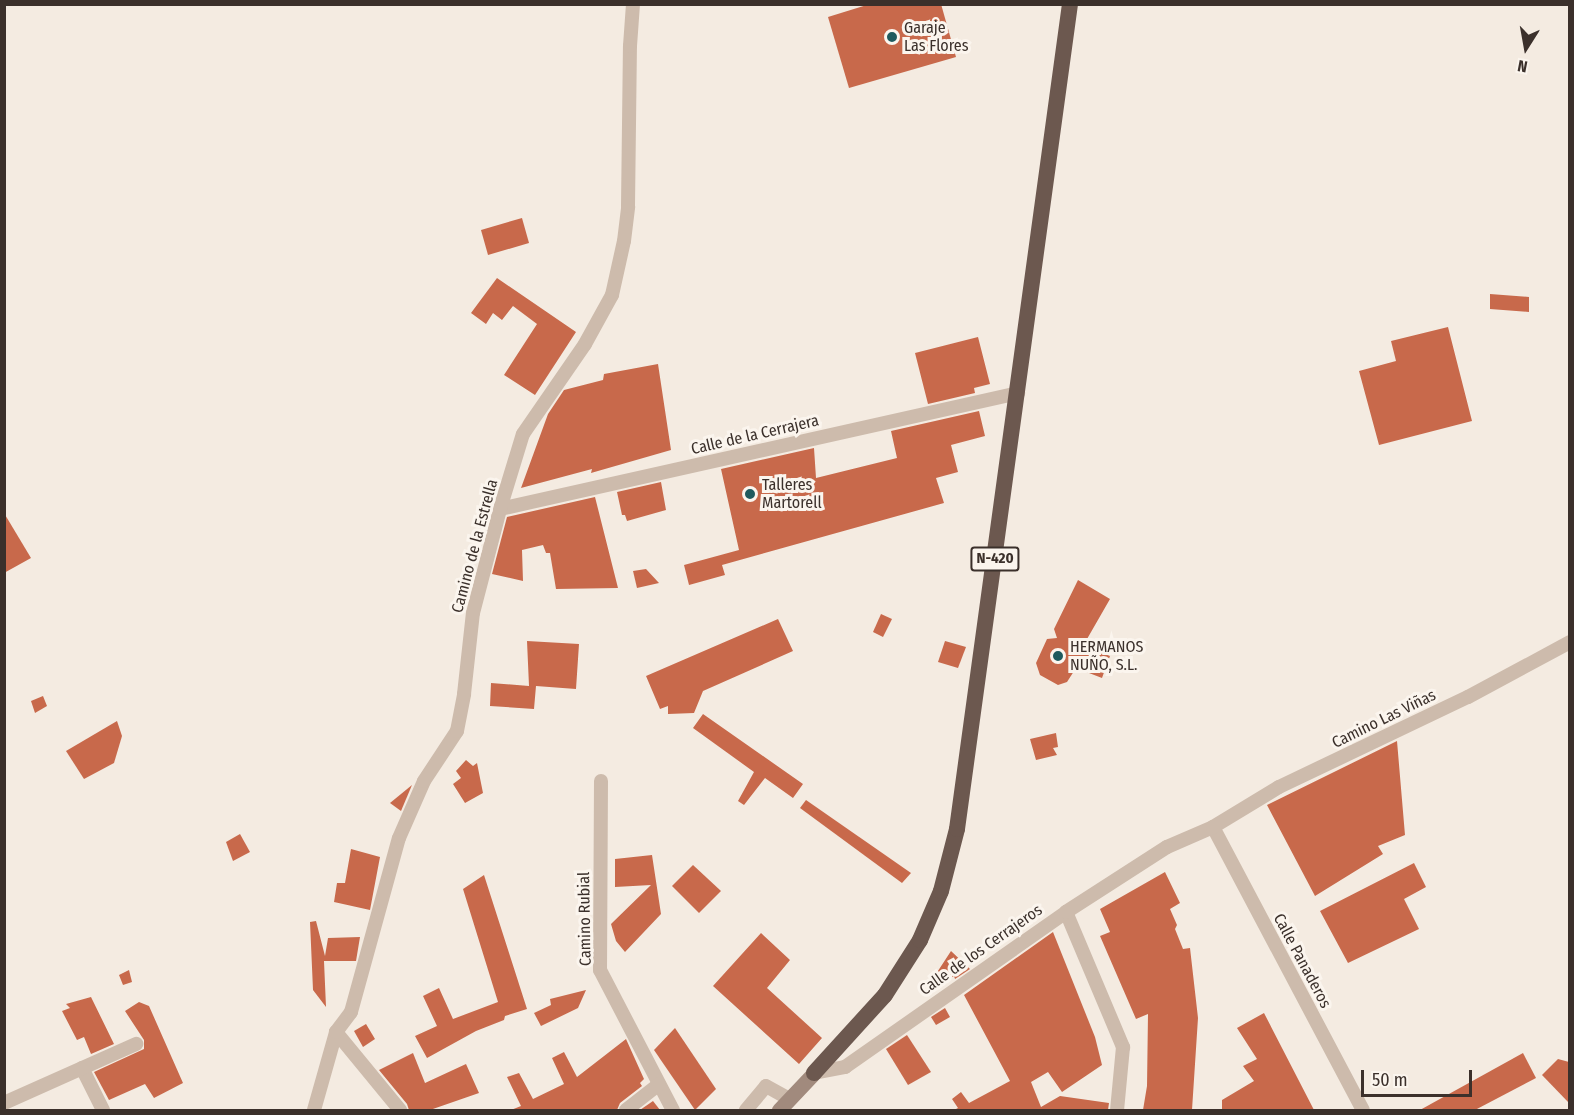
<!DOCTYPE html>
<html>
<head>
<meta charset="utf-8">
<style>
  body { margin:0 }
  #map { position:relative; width:1574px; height:1115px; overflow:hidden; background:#f4ebe1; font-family:"Fira Sans Condensed",sans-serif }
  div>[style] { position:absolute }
  .building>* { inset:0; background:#c8694b }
  .minor>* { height:14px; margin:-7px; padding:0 7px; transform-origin:7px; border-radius:7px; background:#cdbbac }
  .secondary>* { height:15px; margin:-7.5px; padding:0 7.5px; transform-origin:7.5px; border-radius:7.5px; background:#a18a7d }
  .trunk>* { height:16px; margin:-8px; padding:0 8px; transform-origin:8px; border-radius:8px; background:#6c584f }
  .dots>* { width:16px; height:16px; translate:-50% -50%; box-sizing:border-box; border:3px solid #fbf5ee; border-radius:50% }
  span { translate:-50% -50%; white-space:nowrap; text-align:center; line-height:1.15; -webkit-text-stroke:6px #fbf5ee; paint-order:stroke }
  .shield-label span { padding:2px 4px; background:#fbf5ee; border:2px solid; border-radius:4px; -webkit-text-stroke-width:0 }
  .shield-label { font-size:15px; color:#3b302b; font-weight:700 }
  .poi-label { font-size:16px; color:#3b302b }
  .left { translate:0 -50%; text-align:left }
  .street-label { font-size:16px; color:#3b302b }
  .frame { position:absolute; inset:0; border:6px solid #3b302b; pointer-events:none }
  .north { position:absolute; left:1496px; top:18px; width:60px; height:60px; -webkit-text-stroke:4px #fbf5ee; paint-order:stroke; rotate:191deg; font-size:16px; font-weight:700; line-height:24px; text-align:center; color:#3b302b }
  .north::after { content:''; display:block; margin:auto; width:21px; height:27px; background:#3b302b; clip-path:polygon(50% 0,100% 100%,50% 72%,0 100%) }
  .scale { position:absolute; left:1361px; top:1070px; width:111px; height:27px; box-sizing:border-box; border:3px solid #3b302b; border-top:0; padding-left:8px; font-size:18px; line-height:21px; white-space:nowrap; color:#3b302b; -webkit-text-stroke:4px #fbf5ee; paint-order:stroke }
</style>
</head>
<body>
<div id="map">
  <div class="building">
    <div style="clip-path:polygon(870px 4px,941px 4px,956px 57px,849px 88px,828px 17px)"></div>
    <div style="clip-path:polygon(522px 218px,529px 243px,488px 255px,481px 230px)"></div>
    <div style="clip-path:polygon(497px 278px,576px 332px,535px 395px,504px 375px,537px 324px,513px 306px,502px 320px,493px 313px,486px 324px,471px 313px)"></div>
    <div style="clip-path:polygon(1490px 294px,1529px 297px,1529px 312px,1490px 309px)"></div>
    <div style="clip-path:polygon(1448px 327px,1472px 421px,1379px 445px,1359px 371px,1396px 361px,1391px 341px)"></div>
    <div style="clip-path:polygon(978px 337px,990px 384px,974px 388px,975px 393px,928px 404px,915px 353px)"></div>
    <div style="clip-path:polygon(658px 364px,671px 450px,591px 473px,592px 469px,521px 488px,548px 414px,564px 390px,603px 380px,604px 374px)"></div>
    <div style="clip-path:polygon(979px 411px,985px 436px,951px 445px,958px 472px,936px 478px,944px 503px,722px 565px,725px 575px,689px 585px,684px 565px,739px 550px,721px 469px,814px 448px,816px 478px,897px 458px,891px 431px)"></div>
    <div style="clip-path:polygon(661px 482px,666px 510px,627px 521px,625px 515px,622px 515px,617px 492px)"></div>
    <div style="clip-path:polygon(595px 497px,618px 588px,556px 589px,550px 553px,546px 553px,543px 545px,522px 550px,523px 581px,492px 574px,507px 517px)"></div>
    <div style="clip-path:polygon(4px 513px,31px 558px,4px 573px)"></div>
    <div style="clip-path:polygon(646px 569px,659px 583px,637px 588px,633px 571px)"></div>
    <div style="clip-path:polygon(1078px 580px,1110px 599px,1083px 646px,1110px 656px,1102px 678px,1076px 668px,1067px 682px,1058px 685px,1040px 675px,1036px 663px,1047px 639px,1057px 638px,1054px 629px)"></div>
    <div style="clip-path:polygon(881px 614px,892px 619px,883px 637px,873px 632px)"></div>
    <div style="clip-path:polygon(778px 619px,793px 651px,703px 691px,694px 713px,668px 714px,668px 706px,660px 709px,646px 676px)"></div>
    <div style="clip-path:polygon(527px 641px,579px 644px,576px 689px,536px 686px,534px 709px,490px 706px,491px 683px,529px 686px)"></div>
    <div style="clip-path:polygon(945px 641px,966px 647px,958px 668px,938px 662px)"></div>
    <div style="clip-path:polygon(43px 696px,47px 706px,35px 713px,31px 701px)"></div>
    <div style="clip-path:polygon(703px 714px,803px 784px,793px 798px,765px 778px,744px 805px,738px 801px,754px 772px,693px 728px)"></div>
    <div style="clip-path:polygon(117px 721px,122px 736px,114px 763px,84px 779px,66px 751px)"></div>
    <div style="clip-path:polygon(1056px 733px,1058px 747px,1053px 748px,1057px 755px,1036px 760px,1030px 739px)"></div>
    <div style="clip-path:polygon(1397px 741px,1405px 835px,1378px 846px,1383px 854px,1315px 896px,1267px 805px)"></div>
    <div style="clip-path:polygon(466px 760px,473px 766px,477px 763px,483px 793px,465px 803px,453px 784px,461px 778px,456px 771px)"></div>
    <div style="clip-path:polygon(412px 785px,401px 811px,390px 803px)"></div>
    <div style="clip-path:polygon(806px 800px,911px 873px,902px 883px,800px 808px)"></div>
    <div style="clip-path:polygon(240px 834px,250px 852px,233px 861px,226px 842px)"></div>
    <div style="clip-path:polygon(351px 849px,380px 857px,370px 910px,334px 902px,337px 883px,345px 883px)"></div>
    <div style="clip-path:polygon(652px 855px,661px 914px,625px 952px,616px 941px,611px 924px,651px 885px,615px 887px,615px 859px)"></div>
    <div style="clip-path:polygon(1414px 863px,1426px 887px,1404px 899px,1419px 929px,1348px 963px,1320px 911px)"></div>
    <div style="clip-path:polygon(693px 865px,721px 891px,699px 913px,672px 886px)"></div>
    <div style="clip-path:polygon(1165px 872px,1180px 903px,1170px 909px,1177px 925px,1175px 929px,1183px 949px,1190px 948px,1198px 1018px,1192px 1110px,1143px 1110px,1147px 1086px,1148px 1014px,1136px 1019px,1100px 936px,1110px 932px,1100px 909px)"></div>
    <div style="clip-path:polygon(484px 875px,527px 1009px,505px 1016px,504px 1020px,476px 1031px,427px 1058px,415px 1036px,437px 1026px,423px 996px,439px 988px,453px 1019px,498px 1002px,463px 889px)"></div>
    <div style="clip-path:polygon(316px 921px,325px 956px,328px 938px,360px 937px,356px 961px,324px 961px,326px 1007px,313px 990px,310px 922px)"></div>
    <div style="clip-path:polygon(1053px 932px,1095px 1037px,1102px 1065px,1062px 1092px,1048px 1072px,1031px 1082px,1041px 1107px,1060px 1096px,1109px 1103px,1108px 1110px,954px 1110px,958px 1108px,952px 1099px,961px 1092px,969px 1103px,1010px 1081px,964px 995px)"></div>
    <div style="clip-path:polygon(761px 933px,790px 960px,767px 988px,822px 1038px,799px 1064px,713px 986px)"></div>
    <div style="clip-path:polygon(951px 951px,970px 969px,955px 979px,954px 976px,942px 983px,934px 977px)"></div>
    <div style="clip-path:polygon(129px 970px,132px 982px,123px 985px,119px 975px)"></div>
    <div style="clip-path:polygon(586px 990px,578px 1008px,541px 1026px,534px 1013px,551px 1005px,550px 999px)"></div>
    <div style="clip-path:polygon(91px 997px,114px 1044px,91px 1054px,84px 1037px,77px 1040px,62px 1011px,70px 1008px,66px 1004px)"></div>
    <div style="clip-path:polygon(139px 1002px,149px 1006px,183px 1083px,154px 1098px,145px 1084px,109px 1100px,94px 1072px,144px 1049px,144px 1040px,125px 1011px)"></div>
    <div style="clip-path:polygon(945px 1008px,950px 1017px,936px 1025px,931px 1017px)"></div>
    <div style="clip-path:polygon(1264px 1013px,1314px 1110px,1222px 1110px,1222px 1100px,1254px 1081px,1243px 1066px,1257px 1059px,1237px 1028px)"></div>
    <div style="clip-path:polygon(366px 1024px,375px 1039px,363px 1047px,354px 1031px)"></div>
    <div style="clip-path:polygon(675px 1028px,716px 1089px,695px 1110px,654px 1050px)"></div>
    <div style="clip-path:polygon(907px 1035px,931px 1072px,908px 1085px,886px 1049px)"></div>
    <div style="clip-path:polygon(626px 1039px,644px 1079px,640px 1083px,642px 1086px,620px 1103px,617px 1110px,511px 1110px,521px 1106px,507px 1077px,519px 1073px,533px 1099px,564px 1084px,552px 1058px,564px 1052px,577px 1077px)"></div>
    <div style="clip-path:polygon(413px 1053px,425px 1083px,466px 1064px,479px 1093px,430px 1110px,409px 1110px,407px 1104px,379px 1070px)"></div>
    <div style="clip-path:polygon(1523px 1053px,1536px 1078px,1475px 1110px,1420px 1110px)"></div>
    <div style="clip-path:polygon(1558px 1059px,1569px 1062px,1569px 1103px,1542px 1075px)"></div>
    <div style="clip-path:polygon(653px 1101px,660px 1110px,640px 1110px)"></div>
  </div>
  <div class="minor">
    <div style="left:500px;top:509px;width:531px;rotate:-12.62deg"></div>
    <div style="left:601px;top:781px;width:189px;rotate:90.3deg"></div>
    <div style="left:600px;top:970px;width:158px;rotate:62.5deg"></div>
    <div style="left:1213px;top:827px;width:320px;rotate:62.1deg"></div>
    <div style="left:1066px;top:912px;width:147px;rotate:67.1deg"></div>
    <div style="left:1123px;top:1047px;width:63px;rotate:95.4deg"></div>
    <div style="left:82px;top:1068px;width:47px;rotate:63.4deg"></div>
    <div style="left:814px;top:1073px;width:32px;rotate:-11deg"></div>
    <div style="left:845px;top:1067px;width:270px;rotate:-35deg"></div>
    <div style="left:1066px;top:912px;width:120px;rotate:-32.8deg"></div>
    <div style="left:1167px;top:847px;width:50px;rotate:-23.5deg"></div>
    <div style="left:1213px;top:827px;width:77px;rotate:-31.2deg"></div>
    <div style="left:1279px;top:787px;width:209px;rotate:-25.5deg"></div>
    <div style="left:1468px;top:697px;width:116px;rotate:-28.3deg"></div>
    <div style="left:4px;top:1103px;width:145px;rotate:-24.1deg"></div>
    <div style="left:314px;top:1110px;width:81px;rotate:-74.2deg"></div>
    <div style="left:400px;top:1110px;width:101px;rotate:-129.4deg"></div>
    <div style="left:336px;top:1032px;width:25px;rotate:-53deg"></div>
    <div style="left:351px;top:1012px;width:180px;rotate:-74.6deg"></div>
    <div style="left:399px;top:838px;width:62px;rotate:-66.3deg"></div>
    <div style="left:424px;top:781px;width:60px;rotate:-56.6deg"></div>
    <div style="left:457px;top:731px;width:38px;rotate:-79deg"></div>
    <div style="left:464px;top:694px;width:81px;rotate:-83.7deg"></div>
    <div style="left:473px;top:613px;width:107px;rotate:-75.4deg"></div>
    <div style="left:500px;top:509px;width:78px;rotate:-73deg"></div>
    <div style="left:523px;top:434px;width:109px;rotate:-55.4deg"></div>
    <div style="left:585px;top:344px;width:56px;rotate:-61.1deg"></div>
    <div style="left:612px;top:295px;width:55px;rotate:-77.5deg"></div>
    <div style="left:624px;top:241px;width:35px;rotate:-83deg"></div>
    <div style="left:628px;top:206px;width:160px;rotate:-89.3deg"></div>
    <div style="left:630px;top:46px;width:42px;rotate:-85.9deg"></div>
    <div style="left:626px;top:1110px;width:41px;rotate:-38deg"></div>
    <div style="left:746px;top:1110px;width:31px;rotate:-50deg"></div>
    <div style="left:766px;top:1086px;width:26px;rotate:29deg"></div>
  </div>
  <div class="secondary">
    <div style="left:779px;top:1110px;width:51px;rotate:-46.6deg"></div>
  </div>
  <div class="trunk">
    <div style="left:814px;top:1073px;width:105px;rotate:-47.7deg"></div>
    <div style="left:885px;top:995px;width:65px;rotate:-57.5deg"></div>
    <div style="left:920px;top:940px;width:53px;rotate:-66.8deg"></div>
    <div style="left:941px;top:891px;width:64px;rotate:-75.5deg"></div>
    <div style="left:957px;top:829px;width:833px;rotate:-82.2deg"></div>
  </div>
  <div class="dots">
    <div style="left:892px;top:37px;background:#1f5a5e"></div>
    <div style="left:750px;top:494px;background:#1f5a5e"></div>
    <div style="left:1058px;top:656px;background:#1f5a5e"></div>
  </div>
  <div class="shield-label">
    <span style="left:995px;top:559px">N-420</span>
  </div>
  <div class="poi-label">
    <span class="left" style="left:904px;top:37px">Garaje<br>Las Flores</span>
    <span class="left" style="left:762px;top:494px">Talleres<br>Martorell</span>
    <span class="left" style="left:1070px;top:656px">HERMANOS<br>NUÑO, S.L.</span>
  </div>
  <div class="street-label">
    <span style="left:755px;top:435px;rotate:-13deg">Calle de la Cerrajera</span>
    <span style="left:475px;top:546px;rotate:-75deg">Camino de la Estrella</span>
    <span style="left:1384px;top:719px;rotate:-26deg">Camino Las Viñas</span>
    <span style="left:585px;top:919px;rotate:-91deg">Camino Rubial</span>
    <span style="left:981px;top:950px;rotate:-35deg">Calle de los Cerrajeros</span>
    <span style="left:1302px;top:961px;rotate:62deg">Calle Panaderos</span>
  </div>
  <div class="frame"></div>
  <div class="north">N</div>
  <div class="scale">50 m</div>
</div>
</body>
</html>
